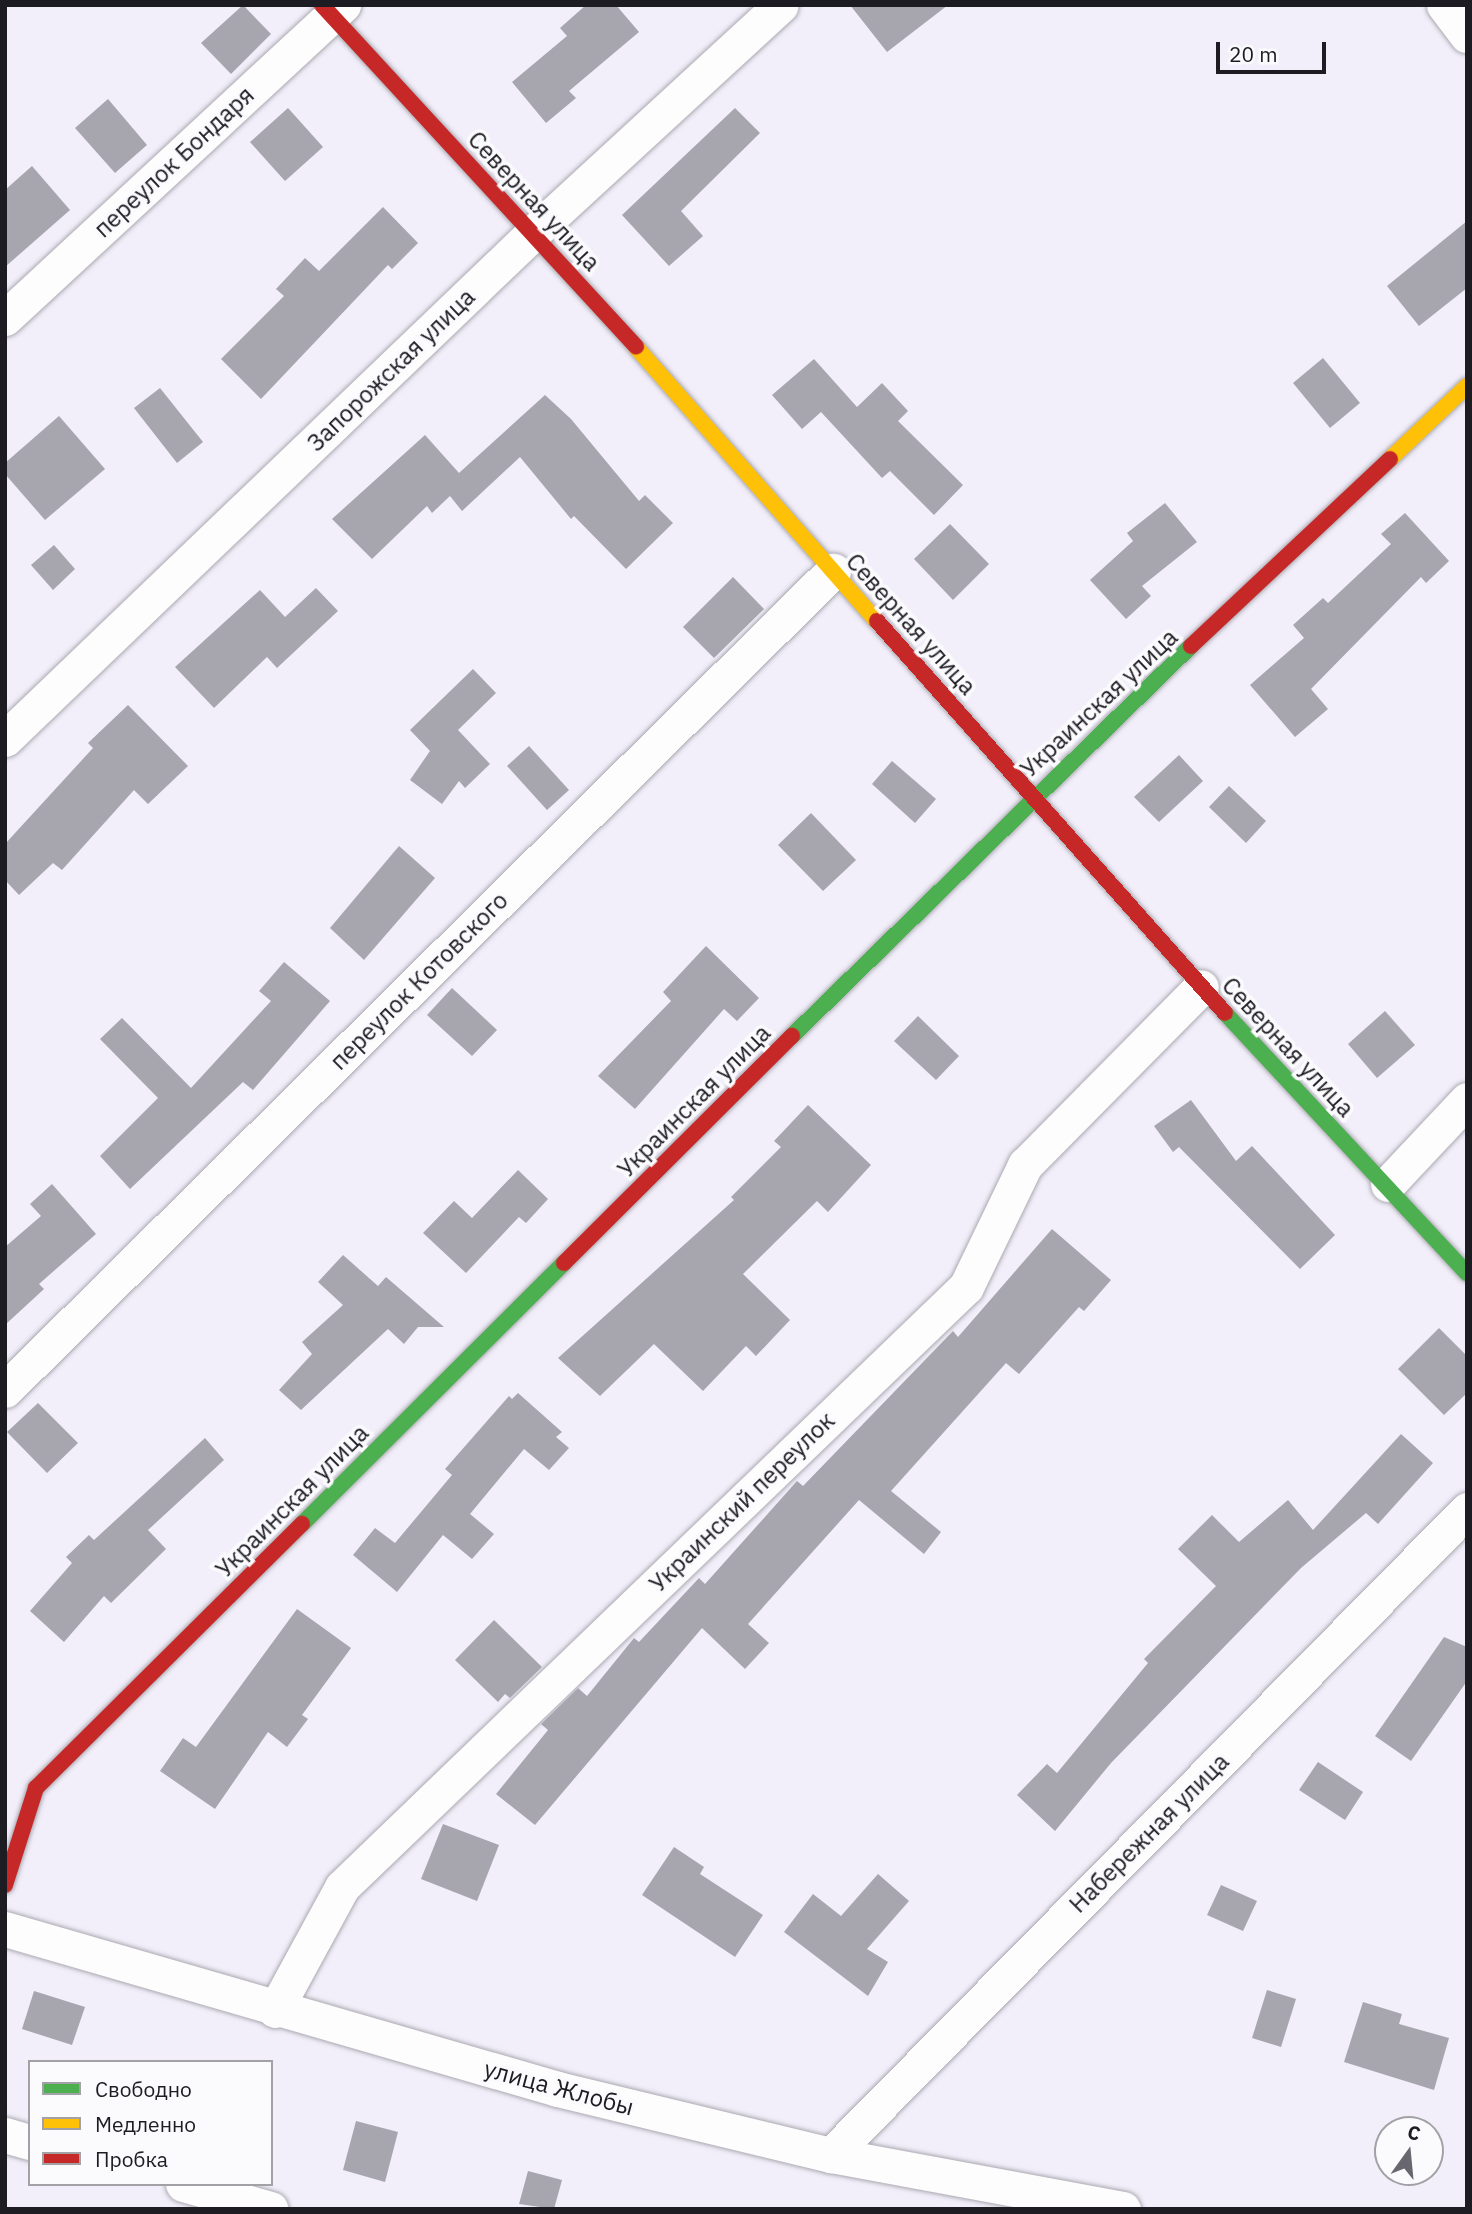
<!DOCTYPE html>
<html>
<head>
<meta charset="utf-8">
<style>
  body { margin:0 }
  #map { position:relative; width:1472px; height:2214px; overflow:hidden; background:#f2effa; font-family:"IBM Plex Sans",sans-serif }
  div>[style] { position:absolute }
  .building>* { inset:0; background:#a7a5ae }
  .roads { filter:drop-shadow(0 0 2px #aba9b1) drop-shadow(0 0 2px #aba9b1) }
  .street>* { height:35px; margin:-17.5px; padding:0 17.5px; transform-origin:17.5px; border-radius:17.5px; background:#fdfdfe }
  .fast>* { height:16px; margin:-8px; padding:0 8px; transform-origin:8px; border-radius:8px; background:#4caf50 }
  .slow>* { height:16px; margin:-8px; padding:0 8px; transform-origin:8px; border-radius:8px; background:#ffc107 }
  .jam>* { height:16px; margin:-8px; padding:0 8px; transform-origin:8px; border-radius:8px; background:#c62828 }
  span { translate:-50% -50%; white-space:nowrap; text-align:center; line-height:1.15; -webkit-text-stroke:7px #fbfbfe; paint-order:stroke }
  .street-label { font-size:24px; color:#1d1c22 }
  .frame { position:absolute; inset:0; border:7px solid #1d1c22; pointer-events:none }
  .legend { position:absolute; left:28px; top:2060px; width:245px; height:126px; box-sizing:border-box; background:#fbfbfe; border:2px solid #a2a2a6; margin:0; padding:9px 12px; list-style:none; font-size:21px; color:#1d1c22 }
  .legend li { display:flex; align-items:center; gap:14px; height:35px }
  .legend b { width:35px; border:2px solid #a2a2a6 }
  .north { position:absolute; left:1374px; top:2116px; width:70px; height:70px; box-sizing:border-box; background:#fbfbfe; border:2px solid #a2a2a6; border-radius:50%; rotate:15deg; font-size:19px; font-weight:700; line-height:28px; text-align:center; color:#1d1c22 }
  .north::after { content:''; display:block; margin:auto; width:24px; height:32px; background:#68666e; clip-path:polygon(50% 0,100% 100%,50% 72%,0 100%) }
  .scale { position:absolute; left:1216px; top:42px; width:110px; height:32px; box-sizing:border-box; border:4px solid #1d1c22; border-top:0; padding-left:9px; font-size:21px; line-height:24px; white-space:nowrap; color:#1d1c22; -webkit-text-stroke:5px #fbfbfe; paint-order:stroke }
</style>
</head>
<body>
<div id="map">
  <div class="building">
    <div style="clip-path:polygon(243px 5px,271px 34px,231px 74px,201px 43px)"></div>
    <div style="clip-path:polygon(586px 5px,616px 5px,639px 32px,569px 91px,576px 98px,546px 123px,512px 82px,567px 36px,560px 28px)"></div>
    <div style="clip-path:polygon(850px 5px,948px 5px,887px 52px)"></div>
    <div style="clip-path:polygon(108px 99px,147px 145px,115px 173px,75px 128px)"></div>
    <div style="clip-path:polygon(288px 108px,323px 147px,285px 181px,250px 142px)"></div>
    <div style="clip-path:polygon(735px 108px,760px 133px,681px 211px,703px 236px,669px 266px,622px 215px)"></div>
    <div style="clip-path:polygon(32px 166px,70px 210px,5px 267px,5px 190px)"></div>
    <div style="clip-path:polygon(383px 207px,418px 243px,392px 269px,388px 265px,261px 399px,221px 359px,284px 296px,276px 289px,305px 258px,319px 271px)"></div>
    <div style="clip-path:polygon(1467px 221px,1467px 288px,1419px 326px,1387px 286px)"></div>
    <div style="clip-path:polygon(1323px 358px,1360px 403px,1330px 428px,1293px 383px)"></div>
    <div style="clip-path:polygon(814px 359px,857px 407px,882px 383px,908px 411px,898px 421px,963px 485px,934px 515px,890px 471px,882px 478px,821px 412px,802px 429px,772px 395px)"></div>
    <div style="clip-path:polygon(160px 388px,203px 442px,177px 463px,134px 408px)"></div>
    <div style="clip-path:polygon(545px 395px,571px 419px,639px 501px,645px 495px,673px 523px,626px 569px,574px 516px,571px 519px,520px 457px,462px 511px,450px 496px,432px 513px,427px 506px,372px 559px,332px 519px,425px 435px,459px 473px)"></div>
    <div style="clip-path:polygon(59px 416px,105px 469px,45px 520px,5px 474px,5px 463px)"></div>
    <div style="clip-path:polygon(1165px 503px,1197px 542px,1142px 586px,1151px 596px,1126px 619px,1090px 580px,1133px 541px,1127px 533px)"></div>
    <div style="clip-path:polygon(1405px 513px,1449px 561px,1426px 583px,1421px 577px,1311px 689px,1328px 709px,1295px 737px,1250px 685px,1304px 638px,1293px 625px,1323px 598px,1328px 603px,1391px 544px,1381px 534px)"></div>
    <div style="clip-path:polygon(950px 524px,989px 564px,953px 600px,914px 559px)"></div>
    <div style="clip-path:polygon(54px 545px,75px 569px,53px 590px,31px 565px)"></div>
    <div style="clip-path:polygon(733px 577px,764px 609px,714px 658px,683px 627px)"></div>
    <div style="clip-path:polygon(316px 588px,338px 611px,277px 668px,267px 657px,214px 708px,175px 667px,260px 590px,285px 617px)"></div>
    <div style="clip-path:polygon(473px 669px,496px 693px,458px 730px,490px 764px,465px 788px,459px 781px,442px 804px,410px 780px,430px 751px,410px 730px)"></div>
    <div style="clip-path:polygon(128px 705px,188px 766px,148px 804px,134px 790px,62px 870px,53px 863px,19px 895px,5px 880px,5px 844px,93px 748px,88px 743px)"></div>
    <div style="clip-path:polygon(529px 746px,569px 790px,547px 810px,507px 766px)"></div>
    <div style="clip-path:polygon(1179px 755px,1203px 781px,1159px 822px,1134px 797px)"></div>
    <div style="clip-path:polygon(892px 761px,936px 799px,915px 823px,872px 784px)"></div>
    <div style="clip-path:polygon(1229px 786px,1266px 821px,1246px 843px,1209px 807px)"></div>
    <div style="clip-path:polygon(811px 813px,856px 860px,823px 891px,778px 845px)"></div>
    <div style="clip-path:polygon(399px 846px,435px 878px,364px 960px,330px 928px)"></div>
    <div style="clip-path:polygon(706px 946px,759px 998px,737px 1021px,724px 1009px,635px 1109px,598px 1076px,671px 1001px,663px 992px)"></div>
    <div style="clip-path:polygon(284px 962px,330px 1001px,253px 1090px,243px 1082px,130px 1189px,100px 1156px,158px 1098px,100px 1039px,122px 1018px,191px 1088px,271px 1001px,259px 991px)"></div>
    <div style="clip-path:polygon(452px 988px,497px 1030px,472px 1056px,427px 1015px)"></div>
    <div style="clip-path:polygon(1385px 1011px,1415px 1045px,1377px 1078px,1348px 1044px)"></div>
    <div style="clip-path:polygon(918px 1016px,959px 1056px,936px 1080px,894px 1041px)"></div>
    <div style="clip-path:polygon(1191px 1100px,1236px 1161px,1252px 1146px,1335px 1235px,1300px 1269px,1179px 1147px,1173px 1152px,1154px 1126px)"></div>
    <div style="clip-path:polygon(808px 1105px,871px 1165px,828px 1212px,817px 1201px,743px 1274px,790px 1320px,756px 1356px,746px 1346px,703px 1391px,654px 1344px,600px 1396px,558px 1358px,734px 1200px,731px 1197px,781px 1147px,774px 1141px)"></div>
    <div style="clip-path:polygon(518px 1170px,548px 1199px,526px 1223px,519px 1217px,466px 1273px,423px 1233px,454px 1201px,472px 1218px)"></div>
    <div style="clip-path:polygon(52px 1184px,96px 1234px,39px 1284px,44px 1289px,5px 1325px,5px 1247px,41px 1216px,30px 1204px)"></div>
    <div style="clip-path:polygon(1052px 1229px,1111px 1280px,1084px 1311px,1079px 1307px,1019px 1374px,1006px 1363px,891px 1491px,941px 1532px,924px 1554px,859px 1500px,748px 1624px,769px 1643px,745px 1669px,702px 1628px,535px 1825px,496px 1794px,548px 1730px,541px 1724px,578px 1688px,587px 1696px,634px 1638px,639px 1642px,699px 1578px,705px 1584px,797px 1481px,803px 1486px,953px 1331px,958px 1337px)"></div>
    <div style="clip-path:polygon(343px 1255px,378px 1286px,386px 1277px,444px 1327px,418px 1327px,404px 1344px,388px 1329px,301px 1410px,279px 1390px,312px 1354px,302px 1342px,343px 1305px,318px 1282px)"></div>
    <div style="clip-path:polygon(1439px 1328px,1467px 1356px,1467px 1393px,1444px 1415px,1398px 1369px)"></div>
    <div style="clip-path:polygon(518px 1393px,562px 1432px,556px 1437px,569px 1448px,549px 1470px,524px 1449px,470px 1514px,494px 1534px,472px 1559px,443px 1535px,397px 1592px,353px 1555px,375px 1528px,395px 1543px,452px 1475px,445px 1469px,509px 1396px,512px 1399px)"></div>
    <div style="clip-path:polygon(38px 1403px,78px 1443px,47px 1473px,7px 1432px)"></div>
    <div style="clip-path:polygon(1401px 1434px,1433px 1463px,1378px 1524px,1366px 1513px,1301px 1568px,1111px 1763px,1055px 1831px,1017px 1795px,1047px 1764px,1057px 1773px,1148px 1663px,1144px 1659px,1216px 1586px,1178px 1549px,1212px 1515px,1239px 1542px,1288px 1500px,1313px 1530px)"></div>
    <div style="clip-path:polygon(205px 1438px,224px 1460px,148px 1530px,166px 1549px,111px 1603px,104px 1596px,64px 1642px,30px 1611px,72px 1563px,66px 1557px,89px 1535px,94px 1540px)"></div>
    <div style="clip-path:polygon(297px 1609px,351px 1648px,302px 1715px,308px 1719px,287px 1747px,268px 1732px,215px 1809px,160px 1771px,183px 1738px,196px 1747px)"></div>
    <div style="clip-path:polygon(494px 1620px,542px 1667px,510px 1698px,505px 1694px,498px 1702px,455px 1660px)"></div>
    <div style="clip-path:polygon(1444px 1637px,1467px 1647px,1467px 1681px,1411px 1761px,1375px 1736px)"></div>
    <div style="clip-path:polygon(1318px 1762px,1363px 1792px,1345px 1820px,1299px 1790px)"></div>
    <div style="clip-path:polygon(443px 1824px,499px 1845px,477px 1901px,421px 1879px)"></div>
    <div style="clip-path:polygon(674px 1847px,704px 1867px,700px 1874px,763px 1915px,735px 1957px,642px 1895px)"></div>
    <div style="clip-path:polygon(878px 1874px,909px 1901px,867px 1949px,888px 1962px,868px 1996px,784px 1932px,813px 1894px,841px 1916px)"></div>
    <div style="clip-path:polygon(1221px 1885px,1257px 1901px,1243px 1931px,1207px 1915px)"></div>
    <div style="clip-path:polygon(1267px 1990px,1296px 1999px,1281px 2047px,1252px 2038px)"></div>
    <div style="clip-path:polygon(34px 1991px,85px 2007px,72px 2045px,22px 2029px)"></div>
    <div style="clip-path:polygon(1363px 2002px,1402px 2014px,1399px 2024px,1449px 2038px,1434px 2090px,1344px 2062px)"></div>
    <div style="clip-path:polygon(356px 2121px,398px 2132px,385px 2182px,343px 2170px)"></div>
    <div style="clip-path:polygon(528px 2171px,562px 2180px,554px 2209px,519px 2204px)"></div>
  </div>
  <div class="roads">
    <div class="street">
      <div style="left:1444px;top:5px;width:38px;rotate:53deg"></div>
      <div style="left:5px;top:318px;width:461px;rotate:-42.8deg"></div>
      <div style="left:5px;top:739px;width:733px;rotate:-43.78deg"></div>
      <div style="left:534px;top:232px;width:335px;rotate:-42.6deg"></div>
      <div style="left:1388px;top:1184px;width:115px;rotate:-46.8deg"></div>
      <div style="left:5px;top:1390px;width:1165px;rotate:-44.69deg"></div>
      <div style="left:5px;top:1929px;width:576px;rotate:16.14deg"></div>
      <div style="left:558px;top:2089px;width:281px;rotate:13.6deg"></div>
      <div style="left:831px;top:2155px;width:297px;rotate:10.5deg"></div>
      <div style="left:275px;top:2010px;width:140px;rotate:-61.4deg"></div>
      <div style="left:342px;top:1887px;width:866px;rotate:-43.88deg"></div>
      <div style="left:966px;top:1287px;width:136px;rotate:-64.2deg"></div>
      <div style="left:1025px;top:1165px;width:250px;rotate:-45.3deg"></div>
      <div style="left:5px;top:2135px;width:26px;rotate:16deg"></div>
      <div style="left:831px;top:2155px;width:906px;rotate:-45.4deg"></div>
      <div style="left:183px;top:2184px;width:91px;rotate:15.9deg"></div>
    </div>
    <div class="fast">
      <div style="left:1225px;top:1013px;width:355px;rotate:47.1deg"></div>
      <div style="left:792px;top:1036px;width:558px;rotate:-44.35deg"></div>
      <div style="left:302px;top:1524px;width:370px;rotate:-44.9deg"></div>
    </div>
    <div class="slow">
      <div style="left:636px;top:347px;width:365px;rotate:48.7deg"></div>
      <div style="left:1390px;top:459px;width:106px;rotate:-43.5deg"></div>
    </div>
    <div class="jam">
      <div style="left:322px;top:5px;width:464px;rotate:47.4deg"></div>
      <div style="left:877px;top:621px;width:524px;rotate:48.4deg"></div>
      <div style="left:1191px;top:646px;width:273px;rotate:-43.2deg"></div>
      <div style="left:564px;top:1263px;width:322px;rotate:-44.9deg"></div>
      <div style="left:5px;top:1885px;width:102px;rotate:-72.3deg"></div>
      <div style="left:36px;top:1788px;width:375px;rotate:-44.8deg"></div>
    </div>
  </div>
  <div class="street-label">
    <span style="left:174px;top:162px;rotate:-43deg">переулок Бондаря</span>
    <span style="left:534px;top:201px;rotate:47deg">Северная улица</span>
    <span style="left:391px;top:370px;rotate:-44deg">Запорожская улица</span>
    <span style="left:911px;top:624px;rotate:48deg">Северная улица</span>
    <span style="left:1099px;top:703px;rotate:-43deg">Украинская улица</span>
    <span style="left:419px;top:981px;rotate:-45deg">переулок Котовского</span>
    <span style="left:1288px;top:1047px;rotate:47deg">Северная улица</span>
    <span style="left:694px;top:1101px;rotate:-45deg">Украинская улица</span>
    <span style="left:292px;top:1501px;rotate:-45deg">Украинская улица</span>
    <span style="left:742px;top:1502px;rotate:-44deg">Украинский переулок</span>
    <span style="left:1149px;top:1833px;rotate:-45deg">Набережная улица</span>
    <span style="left:559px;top:2088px;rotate:15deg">улица Жлобы</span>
  </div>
  <div class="frame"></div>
  <ul class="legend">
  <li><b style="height:9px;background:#4caf50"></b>Свободно</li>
  <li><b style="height:9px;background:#ffc107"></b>Медленно</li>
  <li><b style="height:9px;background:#c62828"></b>Пробка</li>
  </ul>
  <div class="north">С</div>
  <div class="scale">20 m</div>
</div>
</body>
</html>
